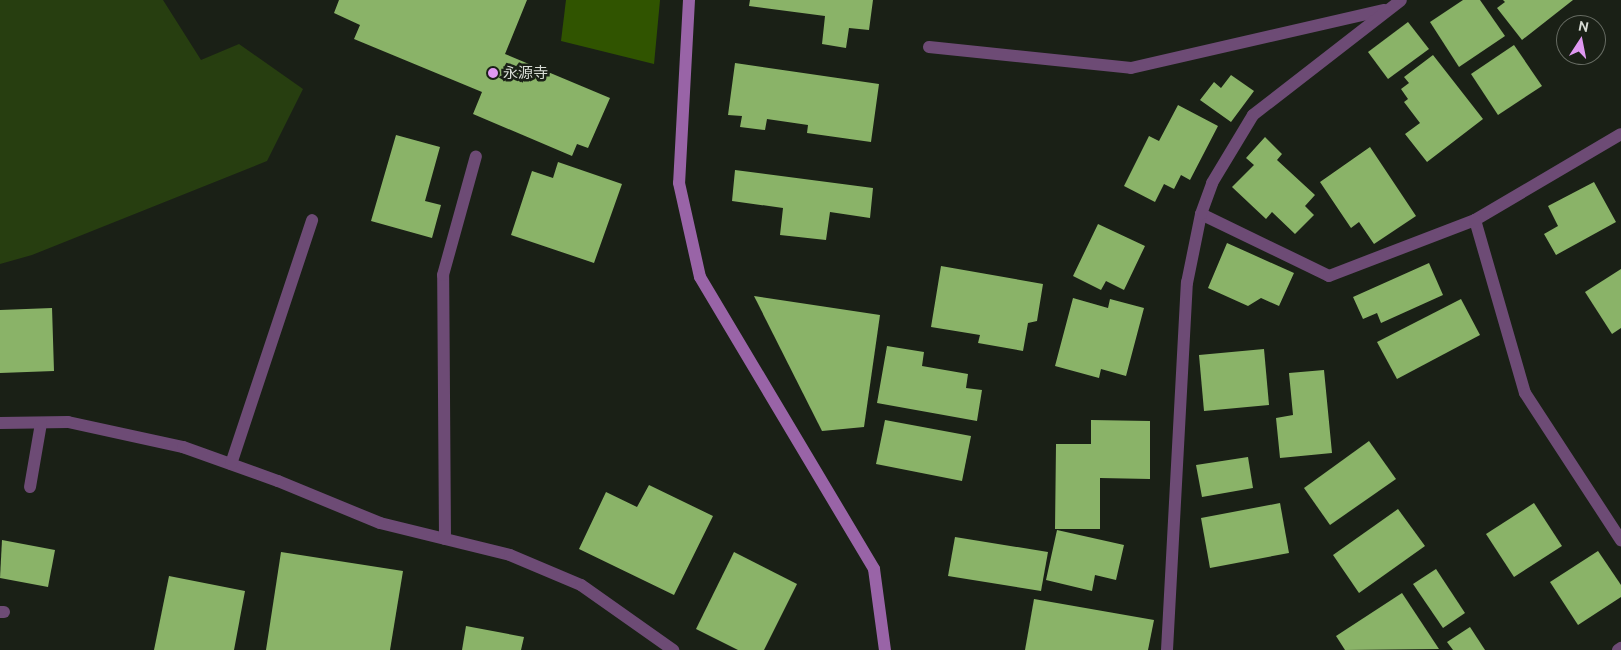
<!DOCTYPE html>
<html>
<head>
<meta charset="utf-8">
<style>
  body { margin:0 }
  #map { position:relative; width:1621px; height:650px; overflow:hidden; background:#1a2016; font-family:Ubuntu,"Noto Sans JP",sans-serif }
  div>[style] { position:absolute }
  .green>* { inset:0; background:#273e10 }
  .forest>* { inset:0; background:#305400 }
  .building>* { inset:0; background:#8ab368 }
  .street>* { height:12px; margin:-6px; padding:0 6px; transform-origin:6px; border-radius:6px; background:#6d4b75 }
  .secondary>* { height:12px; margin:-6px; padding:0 6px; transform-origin:6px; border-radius:6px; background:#9964a7 }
  .dots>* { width:14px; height:14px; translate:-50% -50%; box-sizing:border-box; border:2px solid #1a2016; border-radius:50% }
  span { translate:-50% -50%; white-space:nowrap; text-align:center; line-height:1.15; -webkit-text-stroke:5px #1a2016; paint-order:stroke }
  .poi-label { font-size:15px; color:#d8dcd5 }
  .left { translate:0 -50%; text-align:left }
  .north { position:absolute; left:1556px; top:15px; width:50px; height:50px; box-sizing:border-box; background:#1a2016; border:1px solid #666b62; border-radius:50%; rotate:11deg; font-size:14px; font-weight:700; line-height:20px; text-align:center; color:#d8dcd5 }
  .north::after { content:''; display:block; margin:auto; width:18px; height:22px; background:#df98f1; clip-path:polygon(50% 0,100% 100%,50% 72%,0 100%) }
</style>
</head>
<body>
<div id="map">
  <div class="green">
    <div style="clip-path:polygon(0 0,163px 0,201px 60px,239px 44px,303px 89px,267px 161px,32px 255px,0 264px)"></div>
  </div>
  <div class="forest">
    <div style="clip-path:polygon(566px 0,660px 0,654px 64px,561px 41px)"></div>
  </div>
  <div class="building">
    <div style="clip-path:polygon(339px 0,527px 0,505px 54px,610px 98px,588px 148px,577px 144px,572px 156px,473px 114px,482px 92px,354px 39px,360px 25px,334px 13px)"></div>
    <div style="clip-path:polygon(750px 0,873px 0,869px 30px,849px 28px,846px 48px,822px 44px,825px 16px,749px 6px)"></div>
    <div style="clip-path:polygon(1463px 0,1480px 0,1505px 36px,1459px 67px,1430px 22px)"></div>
    <div style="clip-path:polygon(1503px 0,1573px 0,1522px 40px,1497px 8px,1505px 2px)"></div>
    <div style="clip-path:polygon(1408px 22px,1429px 49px,1388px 79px,1368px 52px)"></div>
    <div style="clip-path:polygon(1514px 45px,1542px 86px,1498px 115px,1471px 74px)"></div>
    <div style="clip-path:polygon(1433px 55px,1483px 119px,1427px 162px,1405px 134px,1420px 123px,1404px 102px,1408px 99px,1401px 89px,1409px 83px,1404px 77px)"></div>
    <div style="clip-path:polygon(735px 63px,879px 84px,871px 142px,807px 133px,808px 125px,767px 119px,765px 130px,740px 127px,742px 116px,728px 115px)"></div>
    <div style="clip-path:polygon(1231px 75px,1254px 91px,1231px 122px,1200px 100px,1214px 82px,1221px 88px)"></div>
    <div style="clip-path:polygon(1178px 105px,1218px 126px,1190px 180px,1181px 175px,1174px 189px,1164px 184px,1155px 202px,1124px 186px,1149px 136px,1159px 141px)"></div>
    <div style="clip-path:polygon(396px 135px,440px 147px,425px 201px,441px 205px,432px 238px,371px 221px)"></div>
    <div style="clip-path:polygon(1265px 137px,1282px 154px,1277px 160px,1315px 195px,1305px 206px,1314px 215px,1295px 234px,1272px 212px,1266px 219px,1232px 187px,1254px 165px,1246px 158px)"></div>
    <div style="clip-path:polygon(1370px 147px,1416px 216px,1374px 244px,1359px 222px,1351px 228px,1320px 182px)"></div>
    <div style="clip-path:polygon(558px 162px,622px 184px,594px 263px,511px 235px,532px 171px,553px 178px)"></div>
    <div style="clip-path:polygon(735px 170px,873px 188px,870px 218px,830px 212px,826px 240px,780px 235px,783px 208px,732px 201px)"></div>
    <div style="clip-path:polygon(1594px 182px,1616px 222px,1556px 255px,1544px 234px,1558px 226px,1548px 206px)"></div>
    <div style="clip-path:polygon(1098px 224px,1145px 246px,1124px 290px,1106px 281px,1101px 290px,1073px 276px)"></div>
    <div style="clip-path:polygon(1227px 243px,1294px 273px,1279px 306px,1261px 298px,1248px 306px,1208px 288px)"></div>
    <div style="clip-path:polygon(1429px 263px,1443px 295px,1381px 323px,1377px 313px,1363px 319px,1353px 297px)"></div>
    <div style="clip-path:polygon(941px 266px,1043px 284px,1037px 321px,1028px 323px,1023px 351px,978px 343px,980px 335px,931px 327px)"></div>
    <div style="clip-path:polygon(1621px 269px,1621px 328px,1612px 334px,1585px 292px)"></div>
    <div style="clip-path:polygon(754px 296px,880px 315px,864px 427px,822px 431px)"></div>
    <div style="clip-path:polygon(1073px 298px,1108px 308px,1110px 299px,1144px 308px,1126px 376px,1101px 369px,1099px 378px,1055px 366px)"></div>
    <div style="clip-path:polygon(1461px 299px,1480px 335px,1397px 379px,1377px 342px)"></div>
    <div style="clip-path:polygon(52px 308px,54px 371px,0 373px,0 310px)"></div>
    <div style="clip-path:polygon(887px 346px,924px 352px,922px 366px,968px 374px,966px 388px,982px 390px,977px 421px,877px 403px)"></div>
    <div style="clip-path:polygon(1264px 349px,1269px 405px,1204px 411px,1199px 355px)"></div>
    <div style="clip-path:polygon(1324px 370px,1332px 453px,1280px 458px,1276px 418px,1293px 415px,1289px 373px)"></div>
    <div style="clip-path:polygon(885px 420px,971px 436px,962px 481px,876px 464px)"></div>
    <div style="clip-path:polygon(1091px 420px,1150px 421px,1150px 479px,1100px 478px,1100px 529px,1055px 529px,1056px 444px,1091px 444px)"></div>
    <div style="clip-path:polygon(1369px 441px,1396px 479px,1330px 525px,1304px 488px)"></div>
    <div style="clip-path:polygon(1248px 457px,1253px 488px,1202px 497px,1196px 465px)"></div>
    <div style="clip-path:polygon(649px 485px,713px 516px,674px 595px,579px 549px,606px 492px,637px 507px)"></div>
    <div style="clip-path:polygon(1280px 503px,1289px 553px,1210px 568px,1201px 518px)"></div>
    <div style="clip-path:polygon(1534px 503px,1562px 546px,1514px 577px,1486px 534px)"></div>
    <div style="clip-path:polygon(1398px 509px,1425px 546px,1359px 593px,1333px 555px)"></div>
    <div style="clip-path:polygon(1057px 530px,1124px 545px,1116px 580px,1095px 575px,1092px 591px,1046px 580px)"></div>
    <div style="clip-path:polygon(955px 537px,1048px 552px,1041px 591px,948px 576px)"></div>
    <div style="clip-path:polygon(2px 540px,55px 550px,48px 587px,0 578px)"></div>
    <div style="clip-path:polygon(1598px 551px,1621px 585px,1621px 597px,1578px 625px,1550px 582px)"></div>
    <div style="clip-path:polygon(281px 552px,403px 571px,390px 650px,266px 650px)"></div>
    <div style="clip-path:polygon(734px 552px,797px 584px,764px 650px,738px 650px,696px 629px)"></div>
    <div style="clip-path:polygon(1436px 569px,1465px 613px,1443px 628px,1413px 584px)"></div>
    <div style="clip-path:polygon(169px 576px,245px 591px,234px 650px,154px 650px)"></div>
    <div style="clip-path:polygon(1402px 593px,1439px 649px,1345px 650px,1336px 636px)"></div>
    <div style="clip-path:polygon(1034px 599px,1154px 620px,1148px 650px,1025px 650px)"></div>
    <div style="clip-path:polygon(466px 626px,524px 637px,521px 650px,462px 650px)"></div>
    <div style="clip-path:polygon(1470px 627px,1485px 650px,1453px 650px,1447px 642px)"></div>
  </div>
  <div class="street">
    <div style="left:929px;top:47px;width:203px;rotate:5.9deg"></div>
    <div style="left:1131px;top:68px;width:260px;rotate:-12.9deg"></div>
    <div style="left:1201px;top:214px;width:142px;rotate:25.8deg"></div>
    <div style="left:1329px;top:276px;width:156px;rotate:-21deg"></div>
    <div style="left:1475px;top:220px;width:169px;rotate:-30.5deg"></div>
    <div style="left:1475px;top:220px;width:180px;rotate:73.9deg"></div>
    <div style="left:1525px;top:393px;width:176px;rotate:56.9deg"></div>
    <div style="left:0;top:423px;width:68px;rotate:-0.8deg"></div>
    <div style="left:68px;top:422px;width:118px;rotate:12.3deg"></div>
    <div style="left:183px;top:447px;width:101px;rotate:19.7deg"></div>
    <div style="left:278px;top:481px;width:110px;rotate:22.4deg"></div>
    <div style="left:380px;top:523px;width:134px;rotate:13.8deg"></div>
    <div style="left:510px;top:555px;width:77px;rotate:22.9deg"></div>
    <div style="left:581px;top:585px;width:113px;rotate:35.2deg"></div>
    <div style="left:231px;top:464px;width:257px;rotate:-71.6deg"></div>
    <div style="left:30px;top:487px;width:65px;rotate:-80.2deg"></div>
    <div style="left:445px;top:539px;width:264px;rotate:-90.4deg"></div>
    <div style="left:443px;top:275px;width:123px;rotate:-74.5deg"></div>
    <div style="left:0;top:612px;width:4px"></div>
    <div style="left:1167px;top:650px;width:368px;rotate:-86.9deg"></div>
    <div style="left:1187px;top:283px;width:70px;rotate:-78.5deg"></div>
    <div style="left:1201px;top:214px;width:33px;rotate:-70deg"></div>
    <div style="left:1212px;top:183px;width:79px;rotate:-58.9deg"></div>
    <div style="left:1253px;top:115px;width:187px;rotate:-37.8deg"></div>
    <div style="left:1618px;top:650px;width:4px;rotate:-34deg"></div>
  </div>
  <div class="secondary">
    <div style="left:689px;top:0;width:183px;rotate:93.1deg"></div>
    <div style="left:679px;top:183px;width:96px;rotate:77.4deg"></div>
    <div style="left:700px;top:277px;width:340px;rotate:59.2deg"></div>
    <div style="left:874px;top:569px;width:82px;rotate:82.3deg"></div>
  </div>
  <div class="dots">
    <div style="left:493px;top:73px;background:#df98f1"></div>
  </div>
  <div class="poi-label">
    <span class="left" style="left:503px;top:73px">永源寺</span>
  </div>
  <div class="north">N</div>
</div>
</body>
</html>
